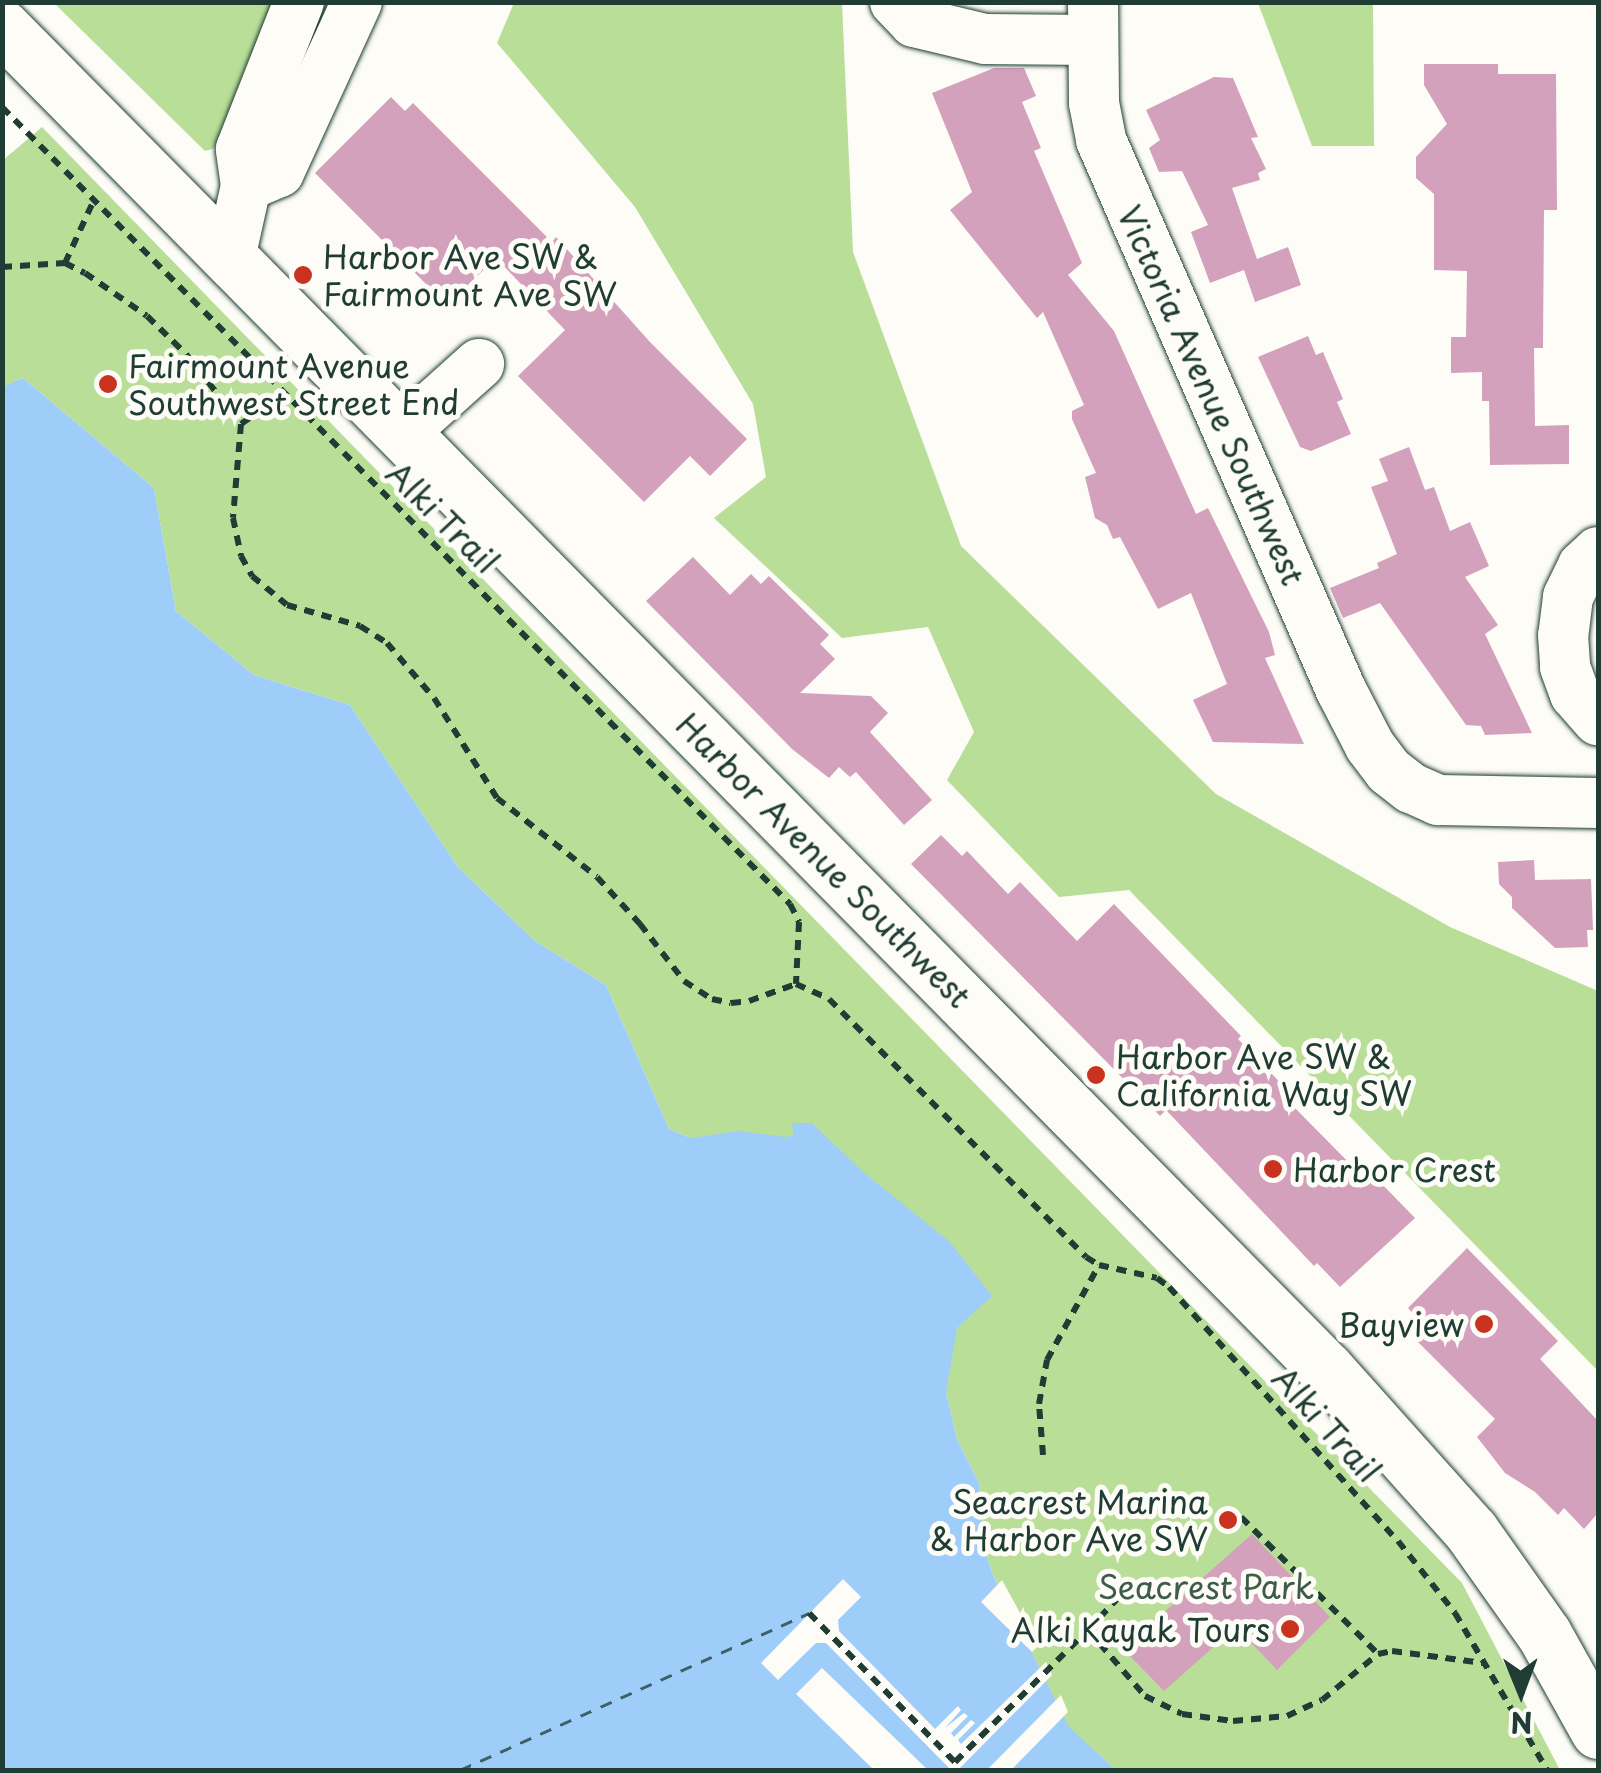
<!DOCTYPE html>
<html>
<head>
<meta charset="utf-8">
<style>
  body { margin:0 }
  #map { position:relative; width:1601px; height:1773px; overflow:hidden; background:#fdfcf7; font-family:"Playpen Sans",sans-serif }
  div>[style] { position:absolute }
  .green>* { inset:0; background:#b9de98 }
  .water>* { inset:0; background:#9fcdfa }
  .pier>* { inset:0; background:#fdfcf7 }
  .ferry>* { height:2.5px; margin-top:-1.25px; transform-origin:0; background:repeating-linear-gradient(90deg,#3f6166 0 12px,transparent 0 22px) }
  .building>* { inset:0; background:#d4a1bd }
  .path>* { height:6px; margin-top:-3px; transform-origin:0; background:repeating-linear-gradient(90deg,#1f3d34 0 10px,transparent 0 18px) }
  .roads { filter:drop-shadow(0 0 2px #1f3d34) drop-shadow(0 0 2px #1f3d34) }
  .minor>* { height:50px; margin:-25px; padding:0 25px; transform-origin:25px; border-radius:25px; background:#fdfcf7 }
  .major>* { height:55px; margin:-27.5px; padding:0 27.5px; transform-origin:27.5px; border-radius:27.5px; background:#fdfcf7 }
  .dots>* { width:28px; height:28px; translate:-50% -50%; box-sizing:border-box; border:5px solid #fdfcf7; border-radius:50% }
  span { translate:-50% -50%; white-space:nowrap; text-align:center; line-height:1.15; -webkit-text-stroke:10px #fdfcf7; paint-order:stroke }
  .poi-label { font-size:32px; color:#1f3d34 }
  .left { translate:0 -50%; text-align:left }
  .right { translate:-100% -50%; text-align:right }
  .street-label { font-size:32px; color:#1f3d34 }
  .park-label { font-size:32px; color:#3e5d48 }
  .frame { position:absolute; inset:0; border:5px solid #1f3d34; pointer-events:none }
  .north { position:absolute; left:1471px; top:1643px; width:100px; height:100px; -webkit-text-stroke:8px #fdfcf7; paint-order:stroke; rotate:179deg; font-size:28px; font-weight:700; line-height:40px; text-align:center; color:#1f3d34 }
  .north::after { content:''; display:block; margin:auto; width:35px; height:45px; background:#1f3d34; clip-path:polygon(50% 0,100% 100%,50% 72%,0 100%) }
</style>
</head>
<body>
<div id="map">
  <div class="green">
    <div style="clip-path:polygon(54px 3px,272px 3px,233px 117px,213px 149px,205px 151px)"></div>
    <div style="clip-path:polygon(514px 3px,842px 3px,853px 252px,961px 546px,1216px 794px,1450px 927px,1598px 991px,1598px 1371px,1129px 890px,1059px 897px,947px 780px,974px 732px,928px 627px,842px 638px,714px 518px,766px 477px,753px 404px,635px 207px,497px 43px)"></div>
    <div style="clip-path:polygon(1258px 3px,1373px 3px,1374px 146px,1312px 146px)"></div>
    <div style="clip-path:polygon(42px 127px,1462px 1583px,1560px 1770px,1116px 1770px,1069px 1728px,993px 1575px,982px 1542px,979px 1483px,957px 1439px,946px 1392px,691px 1138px,669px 1129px,606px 985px,535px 941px,458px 867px,350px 705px,254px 675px,176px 611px,154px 488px,23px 378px,3px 387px,2px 161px)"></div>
  </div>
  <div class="water">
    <div style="clip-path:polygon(23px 378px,154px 488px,176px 611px,254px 675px,350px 705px,458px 867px,535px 941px,606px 985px,669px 1129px,691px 1138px,738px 1131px,786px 1137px,794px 1135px,792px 1123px,812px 1123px,862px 1171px,950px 1242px,992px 1296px,957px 1328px,946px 1392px,957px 1439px,979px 1483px,982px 1542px,993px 1575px,1069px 1727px,1116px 1770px,3px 1770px,2px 387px)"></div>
  </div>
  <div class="pier">
    <div style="clip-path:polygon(843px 1579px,861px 1597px,838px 1620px,839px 1631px,935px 1729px,958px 1706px,961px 1710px,945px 1728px,964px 1713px,968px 1716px,951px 1733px,954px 1737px,971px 1720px,975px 1723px,958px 1740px,961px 1744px,1046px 1662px,1052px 1675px,958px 1770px,951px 1770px,826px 1643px,816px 1643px,778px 1680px,761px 1663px)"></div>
    <div style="clip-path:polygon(1002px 1580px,1038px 1646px,1032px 1652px,981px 1602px)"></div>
    <div style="clip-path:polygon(822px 1668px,928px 1770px,874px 1770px,796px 1694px)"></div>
    <div style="clip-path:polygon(1061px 1695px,1068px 1712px,1011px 1770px,987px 1770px)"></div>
  </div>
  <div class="ferry">
    <div style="left:460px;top:1770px;width:383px;rotate:-24.2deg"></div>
  </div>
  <div class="building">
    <div style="clip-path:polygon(1424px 64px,1498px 64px,1498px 74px,1556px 74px,1557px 210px,1544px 210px,1543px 348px,1534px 348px,1535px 426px,1569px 425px,1569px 464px,1490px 465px,1489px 401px,1482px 401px,1482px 372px,1451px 373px,1451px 337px,1466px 337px,1467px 271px,1434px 270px,1434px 194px,1416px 178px,1416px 157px,1447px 124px,1424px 85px)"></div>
    <div style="clip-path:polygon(994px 68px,1024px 68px,1036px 96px,1022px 102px,1041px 148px,1034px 151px,1082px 263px,1068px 275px,1114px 331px,1196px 514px,1208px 508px,1269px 632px,1275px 655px,1265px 658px,1304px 744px,1213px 742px,1193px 700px,1227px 684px,1191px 593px,1158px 609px,1120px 537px,1113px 539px,1107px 525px,1095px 518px,1085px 477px,1096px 473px,1072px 419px,1072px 411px,1084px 405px,1043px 312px,1037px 318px,950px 210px,972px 192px,932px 93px)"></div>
    <div style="clip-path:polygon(1214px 77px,1233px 78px,1258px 137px,1251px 138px,1266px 169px,1258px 173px,1260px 180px,1232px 188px,1257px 259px,1288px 247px,1301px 285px,1255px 302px,1244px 270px,1210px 283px,1191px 232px,1208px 225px,1182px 171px,1159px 172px,1149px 148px,1160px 140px,1146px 110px)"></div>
    <div style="clip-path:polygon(391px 97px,405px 111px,413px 103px,552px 242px,556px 237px,650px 342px,747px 439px,710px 476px,690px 456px,644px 502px,518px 376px,565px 330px,496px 258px,447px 305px,315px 173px)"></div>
    <div style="clip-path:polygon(1308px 336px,1316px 355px,1323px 352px,1343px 399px,1337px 402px,1351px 434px,1311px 451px,1300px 447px,1258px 357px)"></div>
    <div style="clip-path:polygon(1409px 447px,1425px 490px,1434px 487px,1450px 531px,1470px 522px,1489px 566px,1465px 577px,1498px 625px,1485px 634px,1532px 733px,1485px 735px,1481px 726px,1466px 725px,1380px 603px,1343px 618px,1330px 588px,1379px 568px,1377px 563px,1397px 554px,1371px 487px,1388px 481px,1379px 459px)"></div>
    <div style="clip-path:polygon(693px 557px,730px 595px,751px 574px,761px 584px,769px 576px,829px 635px,820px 644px,835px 659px,800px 693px,871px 696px,888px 713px,870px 732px,932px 800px,904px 825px,856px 772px,850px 777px,839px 767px,829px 778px,792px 749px,646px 601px)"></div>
    <div style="clip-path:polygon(941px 835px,962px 856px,967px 851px,1008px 894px,1020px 882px,1077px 941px,1114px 904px,1241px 1036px,1238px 1039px,1295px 1098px,1290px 1103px,1368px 1182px,1374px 1176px,1415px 1218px,1340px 1287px,1317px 1263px,1314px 1266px,1166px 1110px,1160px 1116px,911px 864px)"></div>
    <div style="clip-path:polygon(1534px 860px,1535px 880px,1591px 879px,1593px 930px,1587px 930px,1588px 947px,1555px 948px,1512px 908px,1512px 897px,1499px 884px,1498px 862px)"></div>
    <div style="clip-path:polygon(1467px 1248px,1558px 1341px,1540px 1359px,1598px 1421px,1598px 1513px,1584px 1529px,1564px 1508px,1558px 1515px,1535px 1492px,1505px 1473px,1477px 1437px,1495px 1419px,1415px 1339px,1426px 1327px,1408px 1308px)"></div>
    <div style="clip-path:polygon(1252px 1534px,1330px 1617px,1277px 1670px,1236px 1627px,1164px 1691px,1130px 1656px,1165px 1619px,1161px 1615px)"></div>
  </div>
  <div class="path">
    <div style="left:2px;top:107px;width:1121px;rotate:45.33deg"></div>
    <div style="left:790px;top:904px;width:20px;rotate:63deg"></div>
    <div style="left:799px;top:922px;width:62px;rotate:92.8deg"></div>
    <div style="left:796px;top:984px;width:36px;rotate:24deg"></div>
    <div style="left:829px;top:999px;width:364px;rotate:45.1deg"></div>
    <div style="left:1086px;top:1257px;width:15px;rotate:32deg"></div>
    <div style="left:1099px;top:1265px;width:59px;rotate:12.6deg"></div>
    <div style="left:1157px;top:1278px;width:15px;rotate:37deg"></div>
    <div style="left:1169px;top:1287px;width:342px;rotate:48deg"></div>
    <div style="left:1398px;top:1541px;width:92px;rotate:51.6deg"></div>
    <div style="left:1455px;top:1613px;width:182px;rotate:59.6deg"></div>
    <div style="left:65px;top:263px;width:69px;rotate:-65.3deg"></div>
    <div style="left:2px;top:267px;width:63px;rotate:-3.6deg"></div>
    <div style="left:65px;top:263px;width:22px;rotate:27deg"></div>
    <div style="left:85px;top:273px;width:75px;rotate:34.7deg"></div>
    <div style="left:147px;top:316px;width:54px;rotate:44.3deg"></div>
    <div style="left:186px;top:354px;width:89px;rotate:51.8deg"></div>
    <div style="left:241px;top:424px;width:94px;rotate:94.9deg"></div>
    <div style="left:233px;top:518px;width:39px;rotate:78deg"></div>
    <div style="left:241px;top:556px;width:23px;rotate:61deg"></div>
    <div style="left:252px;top:576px;width:45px;rotate:39.6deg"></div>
    <div style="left:287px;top:605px;width:76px;rotate:16deg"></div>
    <div style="left:360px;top:626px;width:32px;rotate:32deg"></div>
    <div style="left:387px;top:643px;width:72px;rotate:49.5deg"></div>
    <div style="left:434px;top:698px;width:118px;rotate:57.8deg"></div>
    <div style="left:497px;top:798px;width:127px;rotate:38.3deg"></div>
    <div style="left:597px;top:877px;width:64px;rotate:47.5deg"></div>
    <div style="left:640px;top:924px;width:72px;rotate:52.3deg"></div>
    <div style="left:684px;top:981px;width:33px;rotate:33deg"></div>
    <div style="left:712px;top:999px;width:19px;rotate:12deg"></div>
    <div style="left:731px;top:1003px;width:18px;rotate:-6deg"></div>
    <div style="left:749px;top:1001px;width:50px;rotate:-19.9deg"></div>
    <div style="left:241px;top:424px;width:54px;rotate:-35.2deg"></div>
    <div style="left:1043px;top:1455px;width:51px;rotate:-94.5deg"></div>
    <div style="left:1039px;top:1404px;width:45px;rotate:-79.7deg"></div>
    <div style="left:1047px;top:1360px;width:108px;rotate:-61.3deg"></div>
    <div style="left:1241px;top:1517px;width:194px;rotate:45deg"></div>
    <div style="left:1119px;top:1597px;width:45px;rotate:133.2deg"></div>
    <div style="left:1088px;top:1630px;width:87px;rotate:49.2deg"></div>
    <div style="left:1145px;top:1696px;width:41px;rotate:25.9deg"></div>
    <div style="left:1182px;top:1714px;width:51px;rotate:7.8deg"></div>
    <div style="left:1233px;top:1721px;width:54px;rotate:-5.3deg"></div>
    <div style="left:1287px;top:1716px;width:38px;rotate:-25deg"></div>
    <div style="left:1322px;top:1700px;width:72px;rotate:-39.4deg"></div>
    <div style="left:1378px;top:1654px;width:14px;rotate:-12deg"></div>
    <div style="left:1392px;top:1651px;width:92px;rotate:7.5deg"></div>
    <div style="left:809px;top:1613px;width:209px;rotate:45.6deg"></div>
    <div style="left:955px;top:1762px;width:187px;rotate:-44.8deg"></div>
  </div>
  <div class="roads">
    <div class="minor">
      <div style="left:895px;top:2px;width:28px;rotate:46deg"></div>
      <div style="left:914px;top:22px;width:73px;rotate:13.5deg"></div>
      <div style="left:985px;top:39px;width:107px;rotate:0.5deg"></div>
      <div style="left:1093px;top:2px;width:101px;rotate:89.4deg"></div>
      <div style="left:1094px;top:103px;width:38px;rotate:79deg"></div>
      <div style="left:1101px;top:140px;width:600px;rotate:66.43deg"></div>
      <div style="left:1341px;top:690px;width:63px;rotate:62.6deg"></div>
      <div style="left:1370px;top:746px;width:31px;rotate:53deg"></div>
      <div style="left:1389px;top:771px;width:28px;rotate:38deg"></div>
      <div style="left:1411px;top:788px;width:30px;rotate:24deg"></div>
      <div style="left:1438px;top:800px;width:160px;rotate:1.1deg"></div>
      <div style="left:246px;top:186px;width:36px;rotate:-23deg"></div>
      <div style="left:279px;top:172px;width:187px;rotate:-65.4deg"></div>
      <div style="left:230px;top:258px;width:74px;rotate:-77.5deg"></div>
      <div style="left:246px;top:186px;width:37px;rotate:-98deg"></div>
      <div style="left:241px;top:149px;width:158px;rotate:-68.5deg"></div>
      <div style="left:401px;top:434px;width:105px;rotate:-41.9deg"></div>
      <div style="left:1598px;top:552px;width:21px;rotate:137deg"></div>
      <div style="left:1583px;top:566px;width:34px;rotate:116deg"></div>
      <div style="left:1568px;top:597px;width:38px;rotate:97deg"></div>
      <div style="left:1563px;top:635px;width:32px;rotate:86deg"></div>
      <div style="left:1565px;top:667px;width:29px;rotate:70deg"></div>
      <div style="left:1575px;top:694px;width:35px;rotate:49deg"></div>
    </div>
    <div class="major">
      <div style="left:2px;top:27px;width:1887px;rotate:45.39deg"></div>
      <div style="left:1327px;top:1370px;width:216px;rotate:48.2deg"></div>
      <div style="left:1471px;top:1531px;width:126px;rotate:54.7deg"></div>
      <div style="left:1544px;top:1634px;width:111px;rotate:60.9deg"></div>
    </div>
  </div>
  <div class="dots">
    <div style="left:303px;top:275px;background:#c8321e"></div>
    <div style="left:108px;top:384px;background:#c8321e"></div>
    <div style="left:1096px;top:1075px;background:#c8321e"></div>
    <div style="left:1273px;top:1169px;background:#c8321e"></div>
    <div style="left:1484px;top:1324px;background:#c8321e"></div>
    <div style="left:1228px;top:1520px;background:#c8321e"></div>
    <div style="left:1290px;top:1629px;background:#c8321e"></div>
  </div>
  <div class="poi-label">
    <span class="left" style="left:323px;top:275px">Harbor Ave SW &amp;<br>Fairmount Ave SW</span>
    <span class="left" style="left:128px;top:384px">Fairmount Avenue<br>Southwest Street End</span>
    <span class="left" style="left:1116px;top:1075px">Harbor Ave SW &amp;<br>California Way SW</span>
    <span class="left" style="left:1293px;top:1169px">Harbor Crest</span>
    <span class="right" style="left:1464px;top:1324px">Bayview</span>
    <span class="right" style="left:1208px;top:1520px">Seacrest Marina<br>&amp; Harbor Ave SW</span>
    <span class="right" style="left:1270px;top:1629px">Alki Kayak Tours</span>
  </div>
  <div class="street-label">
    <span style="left:1212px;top:395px;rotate:66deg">Victoria Avenue Southwest</span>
    <span style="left:443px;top:517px;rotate:45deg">Alki Trail</span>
    <span style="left:824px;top:860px;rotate:45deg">Harbor Avenue Southwest</span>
    <span style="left:1327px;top:1424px;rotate:48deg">Alki Trail</span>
  </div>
  <div class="park-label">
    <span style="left:1206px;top:1586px">Seacrest Park</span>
  </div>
  <div class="frame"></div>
  <div class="north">N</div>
</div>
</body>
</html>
